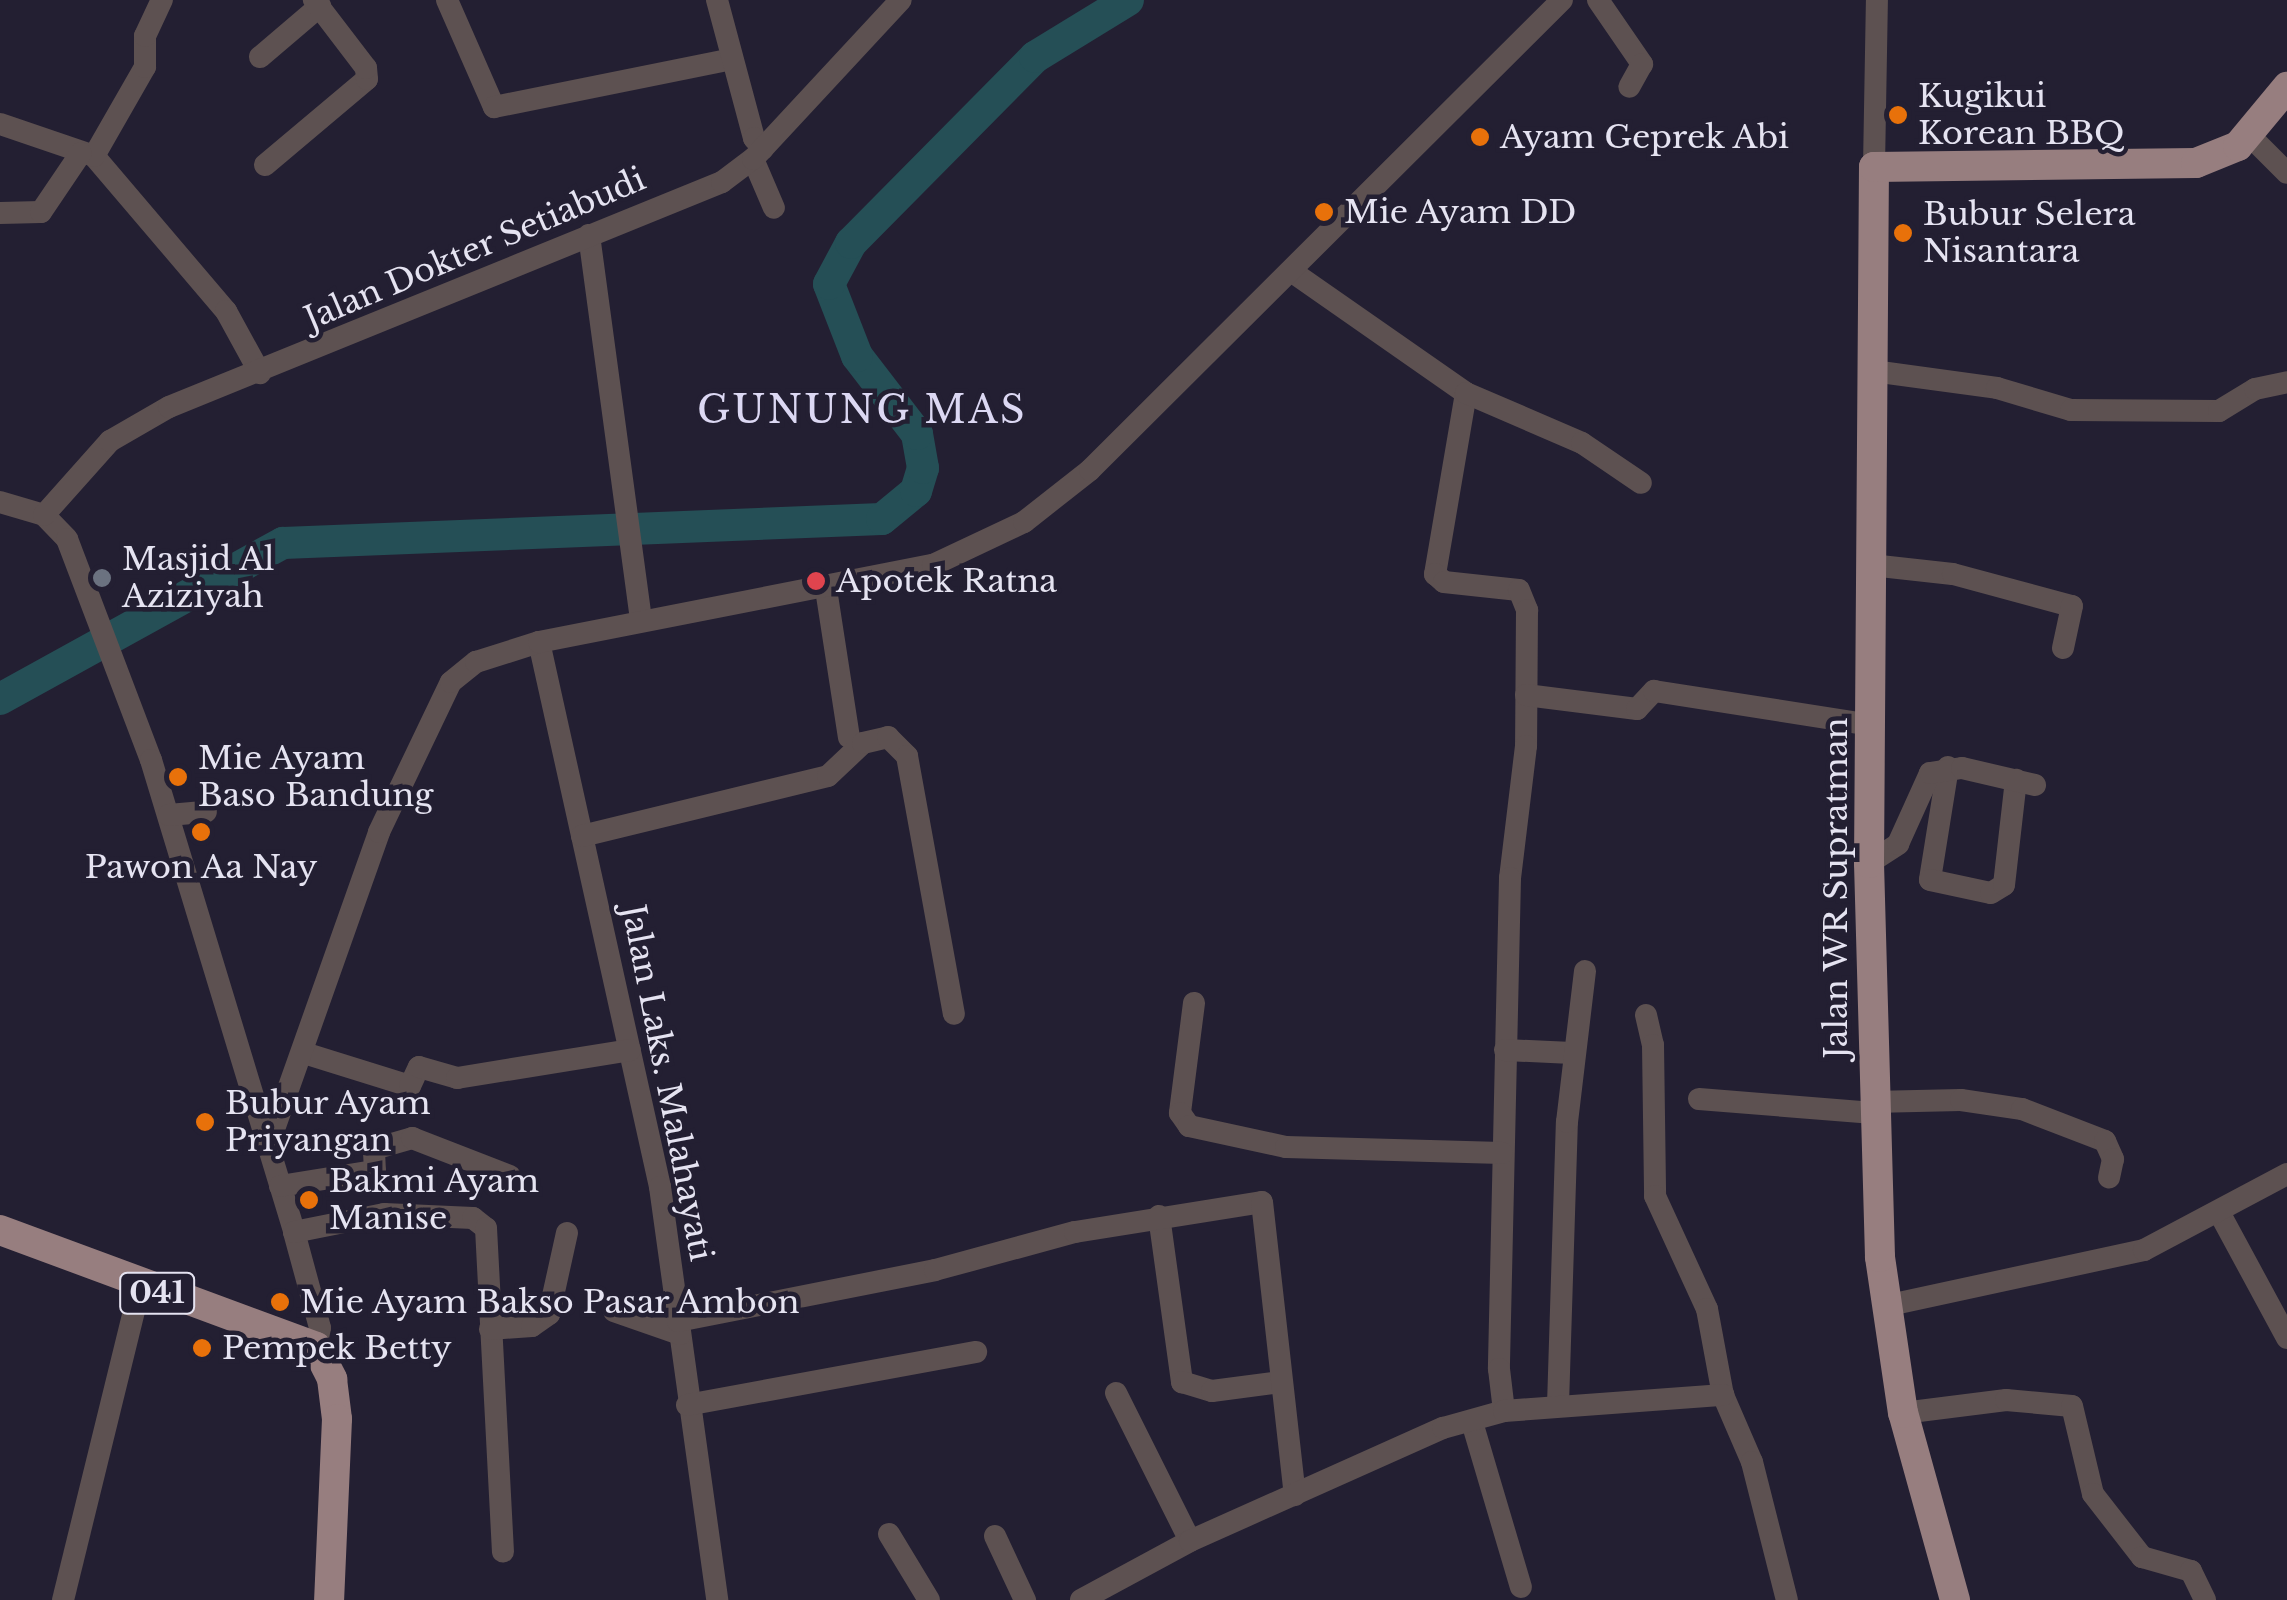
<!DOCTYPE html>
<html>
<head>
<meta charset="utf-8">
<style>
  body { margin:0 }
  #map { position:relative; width:2287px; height:1600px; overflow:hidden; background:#231f32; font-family:"Libre Baskerville",serif }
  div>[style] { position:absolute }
  .river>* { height:32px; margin:-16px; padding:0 16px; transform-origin:16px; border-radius:16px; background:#254f56 }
  .minor>* { height:22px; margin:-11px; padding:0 11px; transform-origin:11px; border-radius:11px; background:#5d5151 }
  .major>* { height:30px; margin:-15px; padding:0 15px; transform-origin:15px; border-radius:15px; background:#977e7f }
  .dots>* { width:28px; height:28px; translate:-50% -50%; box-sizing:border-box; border:5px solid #231f32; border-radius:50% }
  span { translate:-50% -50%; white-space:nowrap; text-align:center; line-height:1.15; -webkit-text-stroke:9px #231f32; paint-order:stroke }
  .shield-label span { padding:2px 8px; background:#231f32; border:2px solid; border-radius:8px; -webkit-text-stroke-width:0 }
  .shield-label { font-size:30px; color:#e5e3f1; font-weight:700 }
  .poi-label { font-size:32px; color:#e5e3f1 }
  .left { translate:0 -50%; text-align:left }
  .street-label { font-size:32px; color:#e5e3f1 }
  .quarter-label { font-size:38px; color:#dcd8f3; letter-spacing:2.5px }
</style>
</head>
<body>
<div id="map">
  <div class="river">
    <div style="left:0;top:699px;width:323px;rotate:-28.9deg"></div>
    <div style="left:283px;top:543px;width:599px;rotate:-2.29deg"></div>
    <div style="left:882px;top:519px;width:44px;rotate:-39.5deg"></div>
    <div style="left:916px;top:491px;width:24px;rotate:-73deg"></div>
    <div style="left:923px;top:468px;width:35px;rotate:-100deg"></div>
    <div style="left:917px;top:434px;width:98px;rotate:-127.6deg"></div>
    <div style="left:857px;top:356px;width:77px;rotate:-111.3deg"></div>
    <div style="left:829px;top:284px;width:47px;rotate:-61.8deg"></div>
    <div style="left:851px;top:243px;width:262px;rotate:-45.3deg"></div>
    <div style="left:1035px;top:57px;width:109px;rotate:-31.5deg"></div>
  </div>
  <div class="minor">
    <div style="left:447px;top:0;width:117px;rotate:66.3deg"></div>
    <div style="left:494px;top:107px;width:243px;rotate:-11.4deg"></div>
    <div style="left:717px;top:0;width:143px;rotate:75deg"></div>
    <div style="left:754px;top:138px;width:14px;rotate:51deg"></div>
    <div style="left:1598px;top:0;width:78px;rotate:55.5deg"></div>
    <div style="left:1642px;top:64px;width:26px;rotate:119deg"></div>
    <div style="left:260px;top:57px;width:79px;rotate:-40.4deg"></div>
    <div style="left:0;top:124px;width:96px;rotate:18.8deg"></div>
    <div style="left:2250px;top:136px;width:52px;rotate:45deg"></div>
    <div style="left:94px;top:156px;width:204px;rotate:49.6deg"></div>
    <div style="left:226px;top:311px;width:71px;rotate:61.3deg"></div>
    <div style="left:94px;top:156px;width:103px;rotate:-60.2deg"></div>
    <div style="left:145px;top:67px;width:31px;rotate:-90deg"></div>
    <div style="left:145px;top:36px;width:40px;rotate:-65deg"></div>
    <div style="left:753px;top:159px;width:53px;rotate:66.8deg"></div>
    <div style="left:265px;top:165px;width:133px;rotate:-40.1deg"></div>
    <div style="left:367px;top:79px;width:11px;rotate:-95deg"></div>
    <div style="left:366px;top:68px;width:86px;rotate:-127.4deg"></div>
    <div style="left:1874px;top:167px;width:167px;rotate:-89deg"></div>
    <div style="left:0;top:213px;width:41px;rotate:-1.4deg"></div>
    <div style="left:41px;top:212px;width:71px;rotate:-55.9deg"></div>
    <div style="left:589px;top:235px;width:389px;rotate:82.3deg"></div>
    <div style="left:1291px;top:271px;width:213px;rotate:34.9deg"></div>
    <div style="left:1466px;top:393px;width:184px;rotate:99.7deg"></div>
    <div style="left:1435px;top:574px;width:12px;rotate:42deg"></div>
    <div style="left:1444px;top:582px;width:75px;rotate:6.1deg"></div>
    <div style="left:1519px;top:590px;width:22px;rotate:68deg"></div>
    <div style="left:1527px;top:610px;width:136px;rotate:90.4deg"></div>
    <div style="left:1526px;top:746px;width:133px;rotate:96.9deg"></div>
    <div style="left:1510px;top:878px;width:491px;rotate:91.3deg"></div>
    <div style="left:1499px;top:1369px;width:42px;rotate:83.2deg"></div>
    <div style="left:1873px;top:371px;width:125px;rotate:7.8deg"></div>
    <div style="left:1997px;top:388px;width:77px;rotate:16.6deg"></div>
    <div style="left:2071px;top:410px;width:148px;rotate:0.4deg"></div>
    <div style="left:2219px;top:411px;width:42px;rotate:-31.4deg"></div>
    <div style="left:2255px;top:389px;width:33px;rotate:-12deg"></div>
    <div style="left:1466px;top:393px;width:126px;rotate:23.3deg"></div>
    <div style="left:1582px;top:443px;width:71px;rotate:34.1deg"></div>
    <div style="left:0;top:502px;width:46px;rotate:16.5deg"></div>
    <div style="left:44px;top:515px;width:33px;rotate:46deg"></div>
    <div style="left:67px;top:539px;width:236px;rotate:69.2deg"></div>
    <div style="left:151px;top:760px;width:493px;rotate:73.1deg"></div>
    <div style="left:294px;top:1232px;width:99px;rotate:74.8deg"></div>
    <div style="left:320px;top:1328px;width:19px;rotate:102deg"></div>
    <div style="left:44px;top:515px;width:99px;rotate:-48.3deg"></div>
    <div style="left:110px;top:441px;width:68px;rotate:-30deg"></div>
    <div style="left:169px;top:407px;width:597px;rotate:-22.14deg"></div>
    <div style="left:722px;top:182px;width:39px;rotate:-37deg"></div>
    <div style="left:753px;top:159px;width:217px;rotate:-47.1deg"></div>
    <div style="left:1871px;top:565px;width:82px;rotate:6.3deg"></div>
    <div style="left:1953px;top:574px;width:123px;rotate:15.1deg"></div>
    <div style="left:2072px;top:606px;width:43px;rotate:102.1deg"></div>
    <div style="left:826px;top:589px;width:150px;rotate:81.2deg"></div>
    <div style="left:539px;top:642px;width:558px;rotate:77.48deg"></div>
    <div style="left:660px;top:1187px;width:417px;rotate:82.1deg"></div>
    <div style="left:1526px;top:695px;width:112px;rotate:7.2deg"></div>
    <div style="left:1637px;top:709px;width:25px;rotate:-47deg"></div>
    <div style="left:1654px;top:691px;width:219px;rotate:8.9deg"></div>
    <div style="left:1948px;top:767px;width:114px;rotate:99.1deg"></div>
    <div style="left:1930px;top:880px;width:62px;rotate:12deg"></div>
    <div style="left:1991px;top:893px;width:15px;rotate:-32deg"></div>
    <div style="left:2004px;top:885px;width:106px;rotate:-83.5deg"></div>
    <div style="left:169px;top:815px;width:37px;rotate:-5deg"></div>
    <div style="left:582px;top:836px;width:253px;rotate:-13.7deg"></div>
    <div style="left:828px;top:776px;width:48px;rotate:-43.3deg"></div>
    <div style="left:863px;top:743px;width:26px;rotate:-13deg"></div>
    <div style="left:888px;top:737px;width:27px;rotate:45deg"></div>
    <div style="left:907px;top:756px;width:262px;rotate:79.7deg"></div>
    <div style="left:1869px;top:863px;width:35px;rotate:-33deg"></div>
    <div style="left:1898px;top:844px;width:78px;rotate:-65.7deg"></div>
    <div style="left:1930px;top:773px;width:32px;rotate:-9deg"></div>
    <div style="left:1962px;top:768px;width:75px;rotate:13.1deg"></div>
    <div style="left:1194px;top:1003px;width:111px;rotate:97.3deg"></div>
    <div style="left:1180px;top:1113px;width:16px;rotate:55deg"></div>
    <div style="left:1189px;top:1126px;width:99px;rotate:12.2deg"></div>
    <div style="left:1286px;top:1147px;width:216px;rotate:1.6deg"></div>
    <div style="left:1646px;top:1015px;width:31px;rotate:77deg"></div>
    <div style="left:1653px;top:1045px;width:151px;rotate:89.2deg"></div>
    <div style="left:1655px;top:1196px;width:124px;rotate:65.3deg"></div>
    <div style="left:1707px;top:1309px;width:87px;rotate:79.5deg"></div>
    <div style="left:1723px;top:1395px;width:73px;rotate:66.6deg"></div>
    <div style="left:1752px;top:1462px;width:142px;rotate:75.8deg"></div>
    <div style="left:1505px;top:1050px;width:67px;rotate:2.6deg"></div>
    <div style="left:304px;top:1053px;width:111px;rotate:17.3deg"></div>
    <div style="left:410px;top:1086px;width:21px;rotate:-65deg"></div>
    <div style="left:419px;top:1067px;width:40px;rotate:16deg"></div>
    <div style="left:457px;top:1078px;width:175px;rotate:-9.2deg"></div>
    <div style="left:1699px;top:1099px;width:175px;rotate:4.6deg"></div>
    <div style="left:1872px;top:1102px;width:89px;rotate:-1.3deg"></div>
    <div style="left:1961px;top:1100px;width:62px;rotate:8.4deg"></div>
    <div style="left:2022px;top:1109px;width:89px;rotate:21.1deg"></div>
    <div style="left:2105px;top:1141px;width:20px;rotate:66deg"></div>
    <div style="left:2113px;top:1159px;width:19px;rotate:102deg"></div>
    <div style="left:268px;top:1146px;width:333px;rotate:-70.5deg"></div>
    <div style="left:379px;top:832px;width:166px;rotate:-64.4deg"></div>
    <div style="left:451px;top:682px;width:32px;rotate:-39deg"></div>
    <div style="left:476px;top:662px;width:66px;rotate:-17.6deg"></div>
    <div style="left:539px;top:642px;width:401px;rotate:-11.1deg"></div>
    <div style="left:933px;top:565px;width:101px;rotate:-25.3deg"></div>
    <div style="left:1024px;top:522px;width:84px;rotate:-38.2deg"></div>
    <div style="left:1090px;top:470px;width:666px;rotate:-44.88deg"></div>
    <div style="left:280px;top:1186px;width:96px;rotate:-9deg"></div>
    <div style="left:375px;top:1171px;width:22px;rotate:-93deg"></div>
    <div style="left:374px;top:1149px;width:40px;rotate:-16deg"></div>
    <div style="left:412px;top:1138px;width:105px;rotate:21.2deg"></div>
    <div style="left:2220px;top:1214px;width:141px;rotate:61.6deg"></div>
    <div style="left:1159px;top:1216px;width:168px;rotate:82.1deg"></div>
    <div style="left:1182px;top:1382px;width:31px;rotate:17deg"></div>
    <div style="left:1212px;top:1391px;width:70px;rotate:-7.4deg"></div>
    <div style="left:294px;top:1232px;width:92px;rotate:-11.3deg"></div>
    <div style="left:384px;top:1214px;width:89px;rotate:2.6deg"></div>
    <div style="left:473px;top:1218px;width:16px;rotate:38deg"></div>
    <div style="left:486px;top:1228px;width:324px;rotate:87deg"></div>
    <div style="left:1885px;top:1306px;width:265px;rotate:-12.2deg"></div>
    <div style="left:2144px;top:1250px;width:162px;rotate:-28deg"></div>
    <div style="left:614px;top:1311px;width:70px;rotate:19.2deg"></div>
    <div style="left:678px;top:1321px;width:262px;rotate:-11.2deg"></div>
    <div style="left:935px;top:1270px;width:145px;rotate:-15.2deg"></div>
    <div style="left:1075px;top:1232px;width:189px;rotate:-9.1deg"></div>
    <div style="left:1262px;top:1202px;width:295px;rotate:83.6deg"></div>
    <div style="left:490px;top:1329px;width:42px;rotate:-4.1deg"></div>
    <div style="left:532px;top:1326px;width:21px;rotate:-35deg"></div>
    <div style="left:549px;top:1314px;width:83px;rotate:-77.5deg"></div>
    <div style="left:1116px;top:1393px;width:165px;rotate:63.4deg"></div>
    <div style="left:687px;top:1405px;width:294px;rotate:-10.4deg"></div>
    <div style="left:1558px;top:1405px;width:283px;rotate:-88.2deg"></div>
    <div style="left:1567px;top:1122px;width:152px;rotate:-83.2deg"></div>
    <div style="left:1903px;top:1413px;width:104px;rotate:-7.2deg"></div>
    <div style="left:2006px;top:1400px;width:66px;rotate:5.2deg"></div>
    <div style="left:2072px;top:1406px;width:90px;rotate:76.6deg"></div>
    <div style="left:2093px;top:1494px;width:80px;rotate:52.1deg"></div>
    <div style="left:2142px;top:1557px;width:51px;rotate:15.9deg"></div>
    <div style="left:2191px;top:1571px;width:32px;rotate:64deg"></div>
    <div style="left:1472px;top:1422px;width:172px;rotate:73.5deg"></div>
    <div style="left:889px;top:1534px;width:77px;rotate:58.8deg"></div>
    <div style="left:995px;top:1536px;width:71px;rotate:64.9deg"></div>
    <div style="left:63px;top:1600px;width:322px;rotate:-76.2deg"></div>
    <div style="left:1081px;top:1600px;width:124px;rotate:-28.4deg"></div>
    <div style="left:1190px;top:1541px;width:277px;rotate:-24.1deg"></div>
    <div style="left:1443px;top:1428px;width:63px;rotate:-15.6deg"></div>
    <div style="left:1504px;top:1411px;width:220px;rotate:-4.2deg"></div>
  </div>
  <div class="major">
    <div style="left:0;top:1230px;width:337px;rotate:20.3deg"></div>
    <div style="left:316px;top:1347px;width:36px;rotate:63deg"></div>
    <div style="left:332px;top:1379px;width:40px;rotate:82.9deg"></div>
    <div style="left:337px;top:1419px;width:181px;rotate:92.5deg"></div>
    <div style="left:1955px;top:1600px;width:194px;rotate:-105.5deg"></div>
    <div style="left:1903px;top:1413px;width:158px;rotate:-98.4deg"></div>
    <div style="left:1880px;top:1257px;width:394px;rotate:-91.6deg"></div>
    <div style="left:1869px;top:863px;width:696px;rotate:-89.59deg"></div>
    <div style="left:1874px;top:167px;width:322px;rotate:-0.7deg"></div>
    <div style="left:2196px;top:163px;width:45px;rotate:-22deg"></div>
    <div style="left:2238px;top:146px;width:77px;rotate:-50.3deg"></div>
  </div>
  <div class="dots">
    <div style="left:1898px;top:115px;background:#e8710a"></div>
    <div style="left:1480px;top:137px;background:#e8710a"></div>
    <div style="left:1324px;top:212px;background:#e8710a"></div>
    <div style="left:1903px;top:233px;background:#e8710a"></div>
    <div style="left:102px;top:578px;background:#6b7280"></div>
    <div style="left:816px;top:581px;background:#e0444e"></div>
    <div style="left:178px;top:777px;background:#e8710a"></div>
    <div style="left:201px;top:832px;background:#e8710a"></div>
    <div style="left:205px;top:1122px;background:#e8710a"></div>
    <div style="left:309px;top:1200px;background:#e8710a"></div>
    <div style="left:280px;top:1302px;background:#e8710a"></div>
    <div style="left:202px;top:1348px;background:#e8710a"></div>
  </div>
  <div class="shield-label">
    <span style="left:157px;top:1293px">041</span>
  </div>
  <div class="poi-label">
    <span class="left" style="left:1918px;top:115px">Kugikui<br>Korean BBQ</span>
    <span class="left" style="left:1500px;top:137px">Ayam Geprek Abi</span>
    <span class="left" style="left:1344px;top:212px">Mie Ayam DD</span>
    <span class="left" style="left:1923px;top:233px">Bubur Selera<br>Nisantara</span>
    <span class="left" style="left:122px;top:578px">Masjid Al<br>Aziziyah</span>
    <span class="left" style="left:836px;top:581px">Apotek Ratna</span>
    <span class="left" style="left:198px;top:777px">Mie Ayam<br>Baso Bandung</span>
    <span style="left:201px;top:867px">Pawon Aa Nay</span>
    <span class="left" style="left:225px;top:1122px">Bubur Ayam<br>Priyangan</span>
    <span class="left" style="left:329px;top:1200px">Bakmi Ayam<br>Manise</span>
    <span class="left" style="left:300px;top:1302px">Mie Ayam Bakso Pasar Ambon</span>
    <span class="left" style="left:222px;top:1348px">Pempek Betty</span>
  </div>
  <div class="street-label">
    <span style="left:475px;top:249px;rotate:-23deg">Jalan Dokter Setiabudi</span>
    <span style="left:1836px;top:888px;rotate:-90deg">Jalan WR Supratman</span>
    <span style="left:667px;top:1083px;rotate:79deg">Jalan Laks. Malahayati</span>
  </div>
  <div class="quarter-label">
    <span style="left:862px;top:410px">GUNUNG MAS</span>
  </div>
</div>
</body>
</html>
